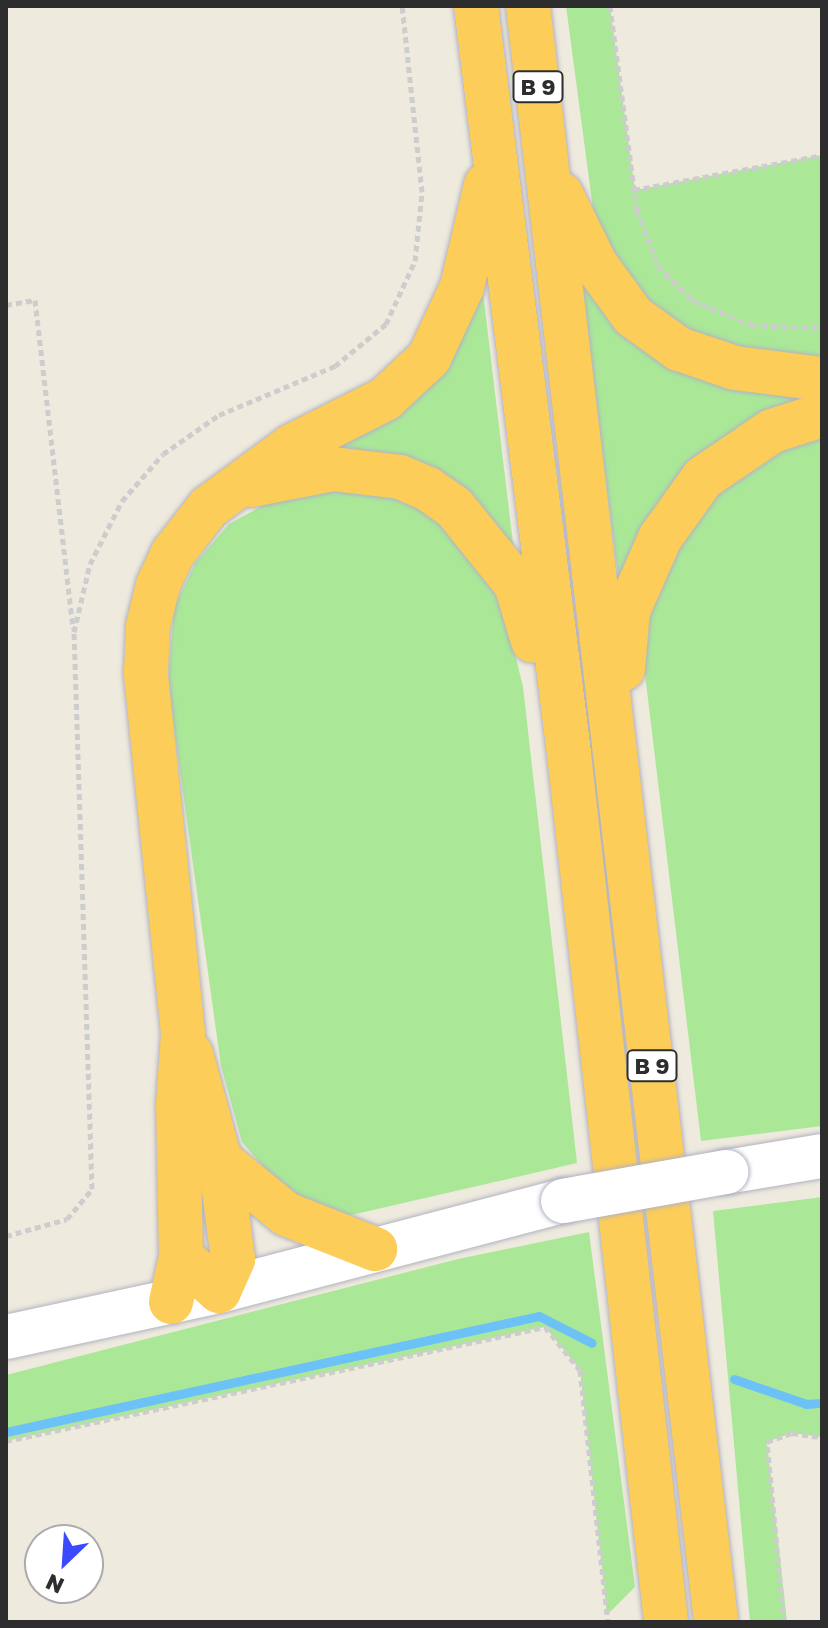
<!DOCTYPE html>
<html>
<head>
<meta charset="utf-8">
<style>
  body { margin:0 }
  #map { position:relative; width:828px; height:1628px; overflow:hidden; background:#efeade; font-family:"Golos Text",sans-serif }
  div>[style] { position:absolute }
  .green>* { inset:0; background:#aae898 }
  .stream>* { height:9px; margin:-4.5px; padding:0 4.5px; transform-origin:4.5px; border-radius:4.5px; background:#6cc2f6 }
  .path>* { height:5px; margin-top:-2.5px; transform-origin:0; background:repeating-linear-gradient(90deg,#cdcdcd 0 6px,transparent 0 10px) }
  .roads { filter:drop-shadow(0 0 2px #b2b3c1) drop-shadow(0 0 2px #b2b3c1) }
  .tertiary>* { height:44px; margin:-22px; padding:0 22px; transform-origin:22px; border-radius:22px; background:#fff }
  .secondary>* { height:44px; margin:-22px; padding:0 22px; transform-origin:22px; border-radius:22px; background:#fff }
  .trunk>* { height:44px; margin:-22px; padding:0 22px; transform-origin:22px; border-radius:22px; background:#fccd59 }
  .bridges { filter:drop-shadow(0 0 2px #b2b3c1) drop-shadow(0 0 2px #b2b3c1) }
  .secondary-bridge>* { height:44px; margin:-22px; padding:0 22px; transform-origin:22px; border-radius:22px; background:#fff }
  span { translate:-50% -50%; white-space:nowrap; text-align:center; line-height:1.15; -webkit-text-stroke:8px #fff; paint-order:stroke }
  .shield-label span { padding:2px 6px; background:#fff; border:2px solid; border-radius:6px; -webkit-text-stroke-width:0 }
  .shield-label { font-size:22px; color:#2d2d2d; font-weight:700 }
  .frame { position:absolute; inset:0; border:8px solid #2d2d2d; pointer-events:none }
  .north { position:absolute; left:24px; top:1524px; width:80px; height:80px; box-sizing:border-box; background:#fff; border:2px solid #ababab; border-radius:50%; rotate:205deg; font-size:22px; font-weight:700; line-height:32px; text-align:center; color:#2d2d2d }
  .north::after { content:''; display:block; margin:auto; width:28px; height:36px; background:#3b49ff; clip-path:polygon(50% 0,100% 100%,50% 72%,0 100%) }
</style>
</head>
<body>
<div id="map">
  <div class="green">
    <div style="clip-path:polygon(566px 6px,610px 6px,635px 190px,822px 155px,822px 365px,747px 354px,676px 331px,624px 286px,597px 239px)"></div>
    <div style="clip-path:polygon(578px 263px,629px 332px,822px 394px,796px 407px,621px 598px)"></div>
    <div style="clip-path:polygon(482px 284px,514px 552px,331px 455px)"></div>
    <div style="clip-path:polygon(822px 433px,822px 1126px,701px 1141px,639px 624px,654px 568px,748px 458px)"></div>
    <div style="clip-path:polygon(349px 483px,430px 507px,497px 579px,523px 687px,577px 1163px,347px 1216px,288px 1195px,242px 1142px,221px 1066px,168px 684px,174px 607px,196px 562px,229px 524px,289px 491px)"></div>
    <div style="clip-path:polygon(822px 1197px,822px 1437px,792px 1433px,767px 1442px,787px 1622px,750px 1622px,713px 1211px)"></div>
    <div style="clip-path:polygon(589px 1232px,635px 1587px,607px 1615px,580px 1370px,545px 1327px,6px 1441px,6px 1375px,458px 1259px)"></div>
  </div>
  <div class="stream">
    <div style="left:734px;top:1379px;width:76px;rotate:19.1deg"></div>
    <div style="left:806px;top:1404px;width:16px;rotate:-4deg"></div>
    <div style="left:6px;top:1432px;width:545px;rotate:-12.28deg"></div>
    <div style="left:539px;top:1316px;width:59px;rotate:27deg"></div>
  </div>
  <div class="path">
    <div style="left:610px;top:6px;width:206px;rotate:82.5deg"></div>
    <div style="left:637px;top:210px;width:60px;rotate:69.4deg"></div>
    <div style="left:658px;top:266px;width:48px;rotate:45deg"></div>
    <div style="left:692px;top:300px;width:64px;rotate:23deg"></div>
    <div style="left:751px;top:325px;width:71px;rotate:2.4deg"></div>
    <div style="left:634px;top:190px;width:191px;rotate:-10.5deg"></div>
    <div style="left:6px;top:305px;width:29px;rotate:-10deg"></div>
    <div style="left:35px;top:300px;width:331px;rotate:83.4deg"></div>
    <div style="left:6px;top:1236px;width:63px;rotate:-15.6deg"></div>
    <div style="left:67px;top:1219px;width:39px;rotate:-50deg"></div>
    <div style="left:92px;top:1189px;width:557px;rotate:-91.85deg"></div>
    <div style="left:74px;top:632px;width:70px;rotate:-76.8deg"></div>
    <div style="left:90px;top:564px;width:71px;rotate:-63.1deg"></div>
    <div style="left:122px;top:501px;width:62px;rotate:-48.9deg"></div>
    <div style="left:163px;top:454px;width:68px;rotate:-34.9deg"></div>
    <div style="left:219px;top:415px;width:126px;rotate:-22.9deg"></div>
    <div style="left:335px;top:366px;width:66px;rotate:-39.5deg"></div>
    <div style="left:386px;top:324px;width:69px;rotate:-65.3deg"></div>
    <div style="left:415px;top:261px;width:69px;rotate:-84.2deg"></div>
    <div style="left:422px;top:192px;width:187px;rotate:-96.1deg"></div>
    <div style="left:6px;top:1441px;width:551px;rotate:-11.94deg"></div>
    <div style="left:545px;top:1327px;width:55px;rotate:50.9deg"></div>
    <div style="left:580px;top:1370px;width:254px;rotate:83.7deg"></div>
    <div style="left:784px;top:1622px;width:181px;rotate:-95.4deg"></div>
    <div style="left:767px;top:1442px;width:27px;rotate:-20deg"></div>
    <div style="left:792px;top:1433px;width:30px;rotate:8deg"></div>
  </div>
  <div class="roads">
    <div class="tertiary">
      <div style="left:6px;top:1337px;width:208px;rotate:-12.2deg"></div>
    </div>
    <div class="secondary">
      <div style="left:726px;top:1172px;width:97px;rotate:-9.5deg"></div>
      <div style="left:219px;top:1291px;width:356px;rotate:-14.7deg"></div>
    </div>
    <div class="trunk">
      <div style="left:476px;top:6px;width:754px;rotate:82.91deg"></div>
      <div style="left:569px;top:754px;width:873px;rotate:83.62deg"></div>
      <div style="left:528px;top:6px;width:1627px;rotate:83.36deg"></div>
      <div style="left:561px;top:194px;width:79px;rotate:63.8deg"></div>
      <div style="left:596px;top:265px;width:63px;rotate:54deg"></div>
      <div style="left:633px;top:316px;width:57px;rotate:35.7deg"></div>
      <div style="left:679px;top:349px;width:59px;rotate:18.7deg"></div>
      <div style="left:735px;top:368px;width:88px;rotate:7.2deg"></div>
      <div style="left:252px;top:485px;width:83px;rotate:-11.2deg"></div>
      <div style="left:333px;top:469px;width:67px;rotate:6.8deg"></div>
      <div style="left:400px;top:477px;width:30px;rotate:23deg"></div>
      <div style="left:428px;top:489px;width:32px;rotate:35deg"></div>
      <div style="left:454px;top:507px;width:99px;rotate:51.2deg"></div>
      <div style="left:516px;top:584px;width:59px;rotate:73.4deg"></div>
      <div style="left:623px;top:669px;width:58px;rotate:-85.1deg"></div>
      <div style="left:628px;top:611px;width:80px;rotate:-66.3deg"></div>
      <div style="left:660px;top:538px;width:74px;rotate:-54.4deg"></div>
      <div style="left:703px;top:478px;width:83px;rotate:-34.3deg"></div>
      <div style="left:772px;top:431px;width:52px;rotate:-17.7deg"></div>
      <div style="left:220px;top:1160px;width:85px;rotate:39.3deg"></div>
      <div style="left:286px;top:1214px;width:96px;rotate:21.5deg"></div>
      <div style="left:181px;top:1257px;width:51px;rotate:41.8deg"></div>
      <div style="left:219px;top:1291px;width:35px;rotate:-66deg"></div>
      <div style="left:233px;top:1259px;width:100px;rotate:-97.5deg"></div>
      <div style="left:220px;top:1160px;width:110px;rotate:-105.3deg"></div>
      <div style="left:171px;top:1302px;width:46px;rotate:-77.5deg"></div>
      <div style="left:181px;top:1257px;width:152px;rotate:-91.1deg"></div>
      <div style="left:178px;top:1105px;width:72px;rotate:-86deg"></div>
      <div style="left:183px;top:1033px;width:363px;rotate:-95.9deg"></div>
      <div style="left:146px;top:672px;width:46px;rotate:-87.5deg"></div>
      <div style="left:148px;top:626px;width:42px;rotate:-76.3deg"></div>
      <div style="left:158px;top:585px;width:35px;rotate:-65deg"></div>
      <div style="left:173px;top:553px;width:58px;rotate:-52deg"></div>
      <div style="left:209px;top:507px;width:103px;rotate:-36.3deg"></div>
      <div style="left:292px;top:446px;width:104px;rotate:-26.8deg"></div>
      <div style="left:385px;top:399px;width:60px;rotate:-43deg"></div>
      <div style="left:429px;top:358px;width:78px;rotate:-65.1deg"></div>
      <div style="left:462px;top:287px;width:105px;rotate:-76.8deg"></div>
    </div>
  </div>
  <div class="bridges">
    <div class="secondary-bridge">
      <div style="left:563px;top:1201px;width:166px;rotate:-10.1deg"></div>
    </div>
  </div>
  <div class="shield-label">
    <span style="left:538px;top:87px">B 9</span>
    <span style="left:652px;top:1066px">B 9</span>
  </div>
  <div class="frame"></div>
  <div class="north">N</div>
</div>
</body>
</html>
